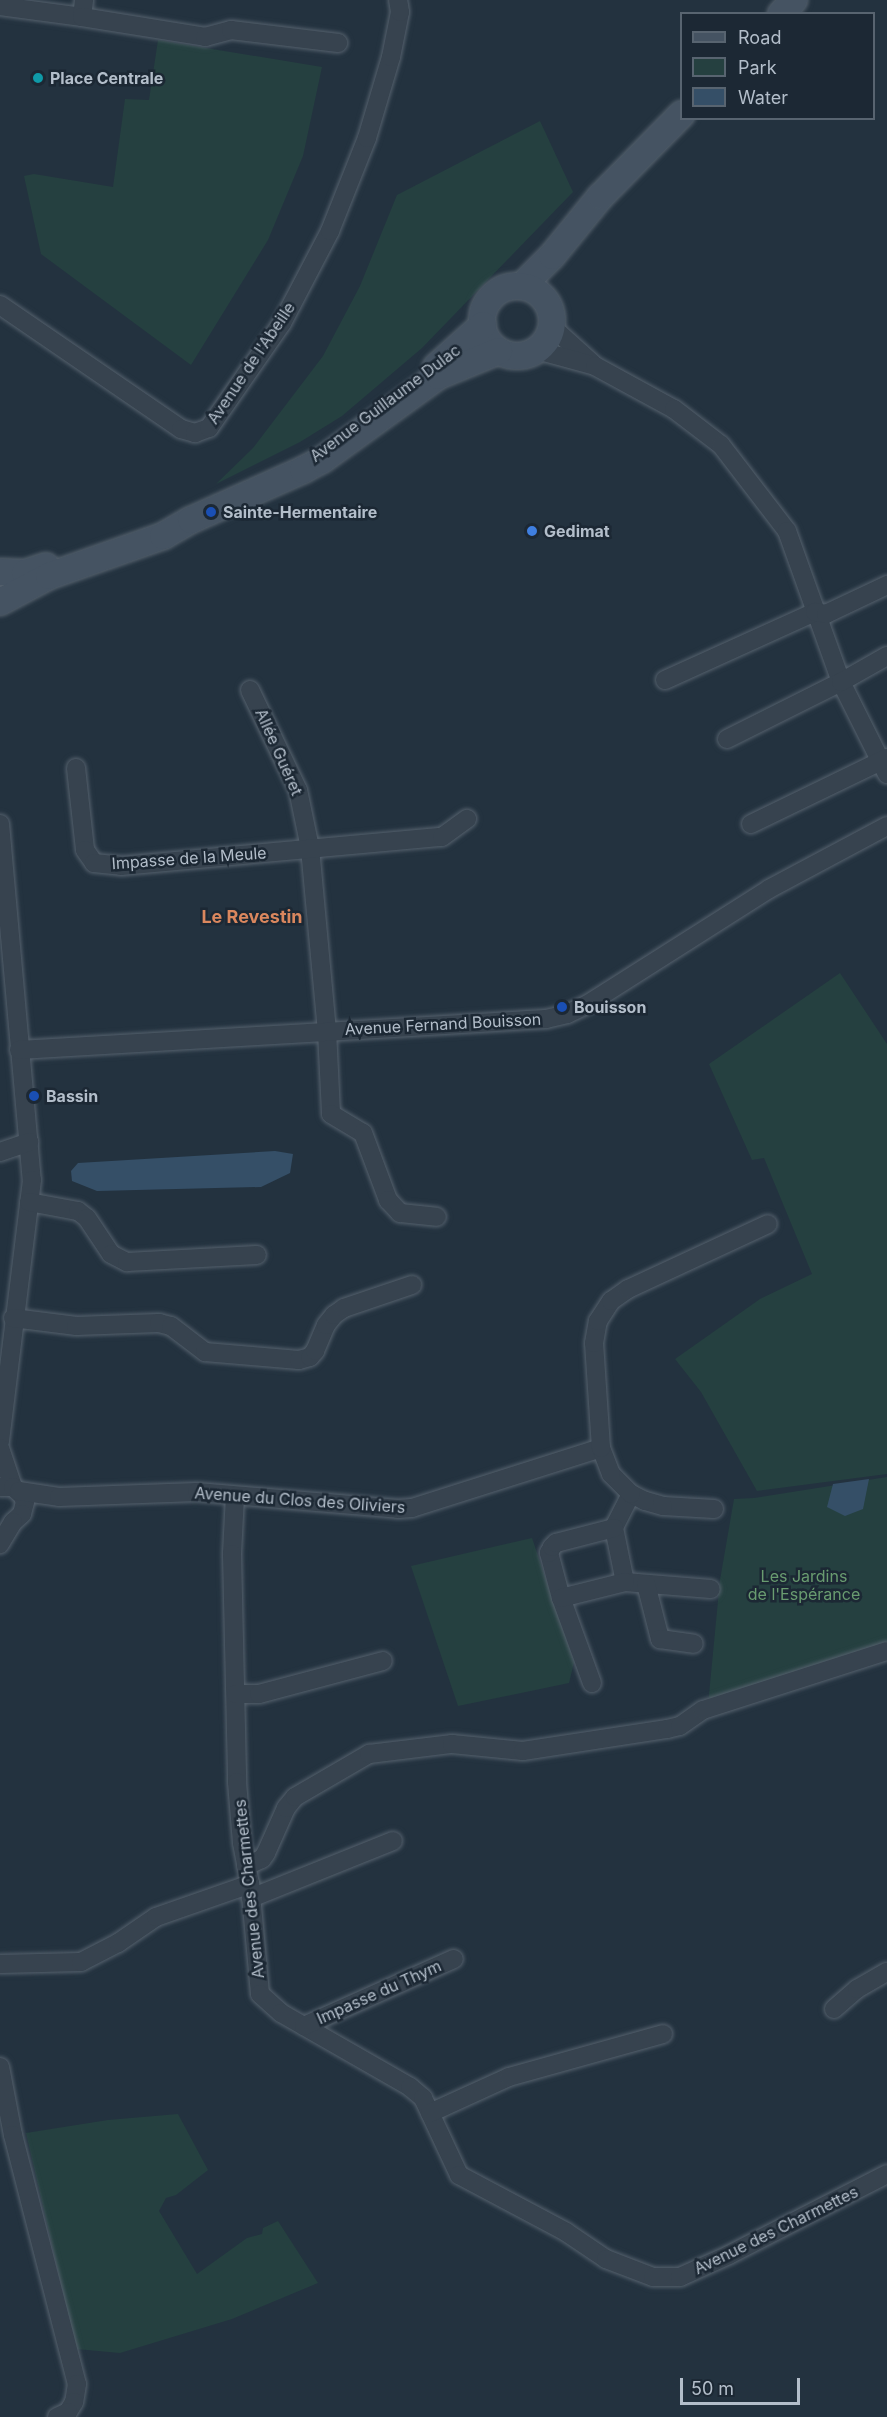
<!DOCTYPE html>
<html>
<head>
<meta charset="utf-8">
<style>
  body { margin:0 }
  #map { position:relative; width:887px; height:2417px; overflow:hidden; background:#23323f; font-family:Inter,sans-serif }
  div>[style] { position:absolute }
  .green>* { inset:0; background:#254040 }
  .water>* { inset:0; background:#354f67 }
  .roads { filter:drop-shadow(0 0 2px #55616d) drop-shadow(0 0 2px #55616d) }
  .street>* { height:18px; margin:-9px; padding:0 9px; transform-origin:9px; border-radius:9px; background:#37434f }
  .secondary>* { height:26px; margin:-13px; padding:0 13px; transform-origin:13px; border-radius:13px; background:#455362 }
  .secondary>.ring { margin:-13px; padding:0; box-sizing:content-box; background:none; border:26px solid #455362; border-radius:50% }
  .dots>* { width:16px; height:16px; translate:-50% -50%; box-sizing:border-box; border:3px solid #1c2834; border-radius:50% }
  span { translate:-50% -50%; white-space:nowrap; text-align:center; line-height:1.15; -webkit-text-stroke:5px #1c2834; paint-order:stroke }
  .poi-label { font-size:16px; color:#b3beca; font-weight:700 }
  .left { translate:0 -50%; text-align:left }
  .street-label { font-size:16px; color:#b3beca }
  .park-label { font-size:16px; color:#699c70 }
  .neighbourhood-label { font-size:18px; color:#da875e; font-weight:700 }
  .legend { position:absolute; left:680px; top:12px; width:195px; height:108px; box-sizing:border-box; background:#1c2834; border:2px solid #586470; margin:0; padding:8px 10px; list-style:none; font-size:18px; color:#b3beca }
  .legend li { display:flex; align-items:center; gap:12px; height:30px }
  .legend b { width:30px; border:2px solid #586470 }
  .scale { position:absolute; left:680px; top:2378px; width:120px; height:27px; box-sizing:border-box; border:3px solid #b3beca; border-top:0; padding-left:8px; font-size:18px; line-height:21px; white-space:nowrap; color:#b3beca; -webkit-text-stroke:4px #1c2834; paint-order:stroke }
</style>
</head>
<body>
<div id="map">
  <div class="green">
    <div style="clip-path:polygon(158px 40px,322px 67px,303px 156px,268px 240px,191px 365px,41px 254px,24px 176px,34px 174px,113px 187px,125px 99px,149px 100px)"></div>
    <div style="clip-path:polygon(540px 121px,573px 192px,422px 348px,342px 416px,300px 442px,216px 484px,253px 448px,323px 356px,360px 286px,397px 195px)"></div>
    <div style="clip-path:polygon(840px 973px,887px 1044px,887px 1474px,757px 1491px,701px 1392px,675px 1359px,760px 1299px,812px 1274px,764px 1158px,752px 1160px,709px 1064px)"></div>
    <div style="clip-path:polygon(887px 1477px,887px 1646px,708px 1705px,720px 1580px,734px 1499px,754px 1498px)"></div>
    <div style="clip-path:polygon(532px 1538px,574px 1662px,569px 1683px,458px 1706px,411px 1566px)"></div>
    <div style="clip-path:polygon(178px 2114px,208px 2170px,176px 2195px,166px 2198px,159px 2211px,197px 2274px,247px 2238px,262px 2234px,263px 2228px,278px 2221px,318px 2283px,232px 2319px,120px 2353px,76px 2349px,26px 2133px,108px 2120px)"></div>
  </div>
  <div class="water">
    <div style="clip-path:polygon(275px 1151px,293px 1154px,290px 1173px,261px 1187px,97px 1191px,72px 1181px,71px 1171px,78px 1163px)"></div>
    <div style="clip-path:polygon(869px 1479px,863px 1509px,845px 1516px,827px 1507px,833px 1484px)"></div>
  </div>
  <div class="roads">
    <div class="street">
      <div style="left:0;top:6px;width:83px;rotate:7.6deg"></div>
      <div style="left:82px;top:17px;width:17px;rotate:-83deg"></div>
      <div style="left:82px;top:17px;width:125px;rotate:9.2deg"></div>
      <div style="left:205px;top:37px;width:27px;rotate:-15deg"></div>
      <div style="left:231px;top:30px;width:108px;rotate:6.9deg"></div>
      <div style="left:0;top:305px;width:219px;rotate:34.4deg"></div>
      <div style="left:181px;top:429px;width:15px;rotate:16deg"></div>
      <div style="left:195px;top:433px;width:15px;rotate:-20deg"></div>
      <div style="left:209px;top:428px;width:128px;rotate:-55.2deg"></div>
      <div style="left:282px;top:323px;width:104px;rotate:-62.4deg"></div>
      <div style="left:330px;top:231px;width:100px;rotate:-68.3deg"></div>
      <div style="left:367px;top:138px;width:84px;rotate:-73.5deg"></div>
      <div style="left:391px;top:57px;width:46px;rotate:-78.7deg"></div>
      <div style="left:400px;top:12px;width:12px;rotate:-99deg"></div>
      <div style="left:552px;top:327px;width:54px;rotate:42deg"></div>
      <div style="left:537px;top:350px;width:60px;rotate:15.4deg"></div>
      <div style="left:595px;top:366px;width:90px;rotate:28.6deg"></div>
      <div style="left:674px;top:409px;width:59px;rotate:37.5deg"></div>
      <div style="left:721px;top:445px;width:108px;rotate:52.5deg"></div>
      <div style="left:787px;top:531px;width:160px;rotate:70.3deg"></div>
      <div style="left:841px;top:682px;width:103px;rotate:63.4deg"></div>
      <div style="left:665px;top:680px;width:165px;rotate:-24.4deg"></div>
      <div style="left:815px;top:612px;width:11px;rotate:10deg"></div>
      <div style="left:826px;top:614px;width:68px;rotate:-25.4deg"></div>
      <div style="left:250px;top:690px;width:111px;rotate:64.4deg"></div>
      <div style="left:298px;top:790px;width:59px;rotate:78.3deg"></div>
      <div style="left:310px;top:848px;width:184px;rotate:84.7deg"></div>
      <div style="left:327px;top:1031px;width:83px;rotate:87.2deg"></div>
      <div style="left:331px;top:1114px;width:37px;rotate:31deg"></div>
      <div style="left:363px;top:1133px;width:72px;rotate:69.5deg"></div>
      <div style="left:388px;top:1200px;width:18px;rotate:47deg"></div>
      <div style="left:400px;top:1213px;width:37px;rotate:6deg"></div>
      <div style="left:727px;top:739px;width:127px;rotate:-26.6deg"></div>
      <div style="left:841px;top:682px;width:53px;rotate:-29.5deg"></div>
      <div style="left:76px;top:768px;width:82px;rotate:83.7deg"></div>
      <div style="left:85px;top:850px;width:16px;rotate:55deg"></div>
      <div style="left:94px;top:863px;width:27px;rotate:6deg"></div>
      <div style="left:121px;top:866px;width:322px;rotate:-5.2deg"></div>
      <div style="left:442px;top:837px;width:31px;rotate:-36deg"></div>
      <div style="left:0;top:824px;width:357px;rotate:84.9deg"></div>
      <div style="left:32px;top:1180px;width:264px;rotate:97deg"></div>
      <div style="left:751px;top:824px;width:151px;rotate:-25.9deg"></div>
      <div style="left:19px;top:1050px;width:528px;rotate:-3.37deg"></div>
      <div style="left:546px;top:1019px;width:22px;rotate:-13deg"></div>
      <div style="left:567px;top:1014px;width:23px;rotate:-25deg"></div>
      <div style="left:588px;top:1004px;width:214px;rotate:-32.4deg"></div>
      <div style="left:769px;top:889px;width:134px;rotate:-28.1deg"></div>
      <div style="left:0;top:1152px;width:31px;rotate:-19deg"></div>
      <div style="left:29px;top:1202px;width:50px;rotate:10.4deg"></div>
      <div style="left:78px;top:1211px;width:11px;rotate:38deg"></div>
      <div style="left:87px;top:1218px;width:43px;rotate:56.3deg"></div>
      <div style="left:111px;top:1254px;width:18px;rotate:27deg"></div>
      <div style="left:127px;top:1262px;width:130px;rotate:-3.1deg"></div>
      <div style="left:13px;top:1318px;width:64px;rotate:7.2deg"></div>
      <div style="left:76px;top:1326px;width:83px;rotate:-2.1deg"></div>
      <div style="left:159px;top:1323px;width:12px;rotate:14deg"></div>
      <div style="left:171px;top:1326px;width:43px;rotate:37.4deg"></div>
      <div style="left:205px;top:1352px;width:94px;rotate:4.9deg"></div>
      <div style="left:299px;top:1360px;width:11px;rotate:-15deg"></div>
      <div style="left:310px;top:1357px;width:8px;rotate:-50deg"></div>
      <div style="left:315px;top:1351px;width:28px;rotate:-67deg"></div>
      <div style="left:326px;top:1325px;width:13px;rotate:-51deg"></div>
      <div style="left:334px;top:1315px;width:12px;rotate:-35deg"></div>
      <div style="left:344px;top:1308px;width:72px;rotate:-18.7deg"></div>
      <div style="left:0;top:1448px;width:41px;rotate:71.6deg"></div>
      <div style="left:0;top:1487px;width:13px"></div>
      <div style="left:13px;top:1487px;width:13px;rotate:42deg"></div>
      <div style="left:23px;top:1496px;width:6px;rotate:72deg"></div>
      <div style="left:25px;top:1502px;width:12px;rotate:104deg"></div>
      <div style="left:22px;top:1514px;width:12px;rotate:138deg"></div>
      <div style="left:13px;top:1522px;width:26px;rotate:121deg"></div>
      <div style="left:19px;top:1491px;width:40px;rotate:8.5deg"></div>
      <div style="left:59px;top:1497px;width:138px;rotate:-2.1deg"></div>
      <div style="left:197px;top:1492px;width:202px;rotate:4.8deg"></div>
      <div style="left:398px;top:1509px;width:14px;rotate:-4deg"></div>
      <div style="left:412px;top:1508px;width:198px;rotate:-17.6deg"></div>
      <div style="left:631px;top:1494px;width:38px;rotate:117deg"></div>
      <div style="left:614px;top:1528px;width:55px;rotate:78.5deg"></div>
      <div style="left:625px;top:1582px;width:86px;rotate:4.7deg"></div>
      <div style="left:235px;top:1496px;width:58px;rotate:93deg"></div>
      <div style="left:232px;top:1554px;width:228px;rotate:88.7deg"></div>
      <div style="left:237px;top:1782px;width:61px;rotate:85.3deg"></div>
      <div style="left:242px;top:1843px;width:42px;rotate:79deg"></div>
      <div style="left:250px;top:1884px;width:110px;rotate:84.8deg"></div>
      <div style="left:260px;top:1994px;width:28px;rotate:42deg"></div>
      <div style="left:281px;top:2013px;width:149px;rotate:29.8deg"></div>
      <div style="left:410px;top:2087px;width:17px;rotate:40deg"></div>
      <div style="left:423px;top:2098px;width:85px;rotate:64.9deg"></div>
      <div style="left:459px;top:2175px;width:121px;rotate:28deg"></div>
      <div style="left:566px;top:2232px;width:48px;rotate:34deg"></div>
      <div style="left:606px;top:2259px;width:50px;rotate:21deg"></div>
      <div style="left:653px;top:2277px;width:27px"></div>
      <div style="left:680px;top:2277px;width:54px;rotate:-24.2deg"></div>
      <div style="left:729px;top:2255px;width:178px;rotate:-27.1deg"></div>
      <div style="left:714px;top:1509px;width:51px;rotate:-176.6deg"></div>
      <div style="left:663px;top:1506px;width:19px;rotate:-164deg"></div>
      <div style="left:645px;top:1501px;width:16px;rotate:-153deg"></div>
      <div style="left:631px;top:1494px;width:28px;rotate:-135deg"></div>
      <div style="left:611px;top:1474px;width:28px;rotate:-111deg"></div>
      <div style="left:601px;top:1448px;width:105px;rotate:-93.8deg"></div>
      <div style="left:594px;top:1343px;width:22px;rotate:-80deg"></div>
      <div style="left:598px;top:1321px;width:24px;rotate:-57deg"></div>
      <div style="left:611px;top:1301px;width:21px;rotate:-35deg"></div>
      <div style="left:628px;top:1289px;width:154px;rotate:-24.9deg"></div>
      <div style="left:646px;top:1584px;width:57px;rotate:75.7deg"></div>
      <div style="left:660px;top:1639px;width:34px;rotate:8deg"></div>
      <div style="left:561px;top:1598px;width:47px;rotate:-104.9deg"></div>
      <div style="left:549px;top:1553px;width:7px;rotate:-63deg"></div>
      <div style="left:552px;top:1547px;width:6px;rotate:-45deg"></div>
      <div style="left:556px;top:1543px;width:60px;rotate:-14.5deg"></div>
      <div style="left:592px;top:1683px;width:90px;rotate:-110deg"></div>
      <div style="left:561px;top:1598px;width:66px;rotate:-14deg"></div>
      <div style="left:236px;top:1694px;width:23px"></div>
      <div style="left:259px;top:1694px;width:128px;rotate:-14.9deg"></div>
      <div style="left:246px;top:1866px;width:17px;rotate:-24deg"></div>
      <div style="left:262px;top:1859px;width:7px;rotate:-56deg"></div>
      <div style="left:266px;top:1853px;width:49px;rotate:-66deg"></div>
      <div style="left:286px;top:1808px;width:14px;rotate:-51deg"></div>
      <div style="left:295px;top:1797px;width:86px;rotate:-30.2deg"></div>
      <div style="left:369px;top:1754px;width:84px;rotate:-6.9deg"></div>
      <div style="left:452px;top:1744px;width:71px;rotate:5.6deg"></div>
      <div style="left:523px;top:1751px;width:146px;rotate:-8.7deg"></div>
      <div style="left:667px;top:1729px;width:13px;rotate:-13deg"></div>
      <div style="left:680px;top:1726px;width:28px;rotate:-35deg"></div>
      <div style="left:703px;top:1710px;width:193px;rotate:-17.8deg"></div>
      <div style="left:251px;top:1898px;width:153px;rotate:-21.9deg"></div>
      <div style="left:0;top:1964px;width:81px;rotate:-1.4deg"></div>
      <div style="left:81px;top:1962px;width:42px;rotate:-27.2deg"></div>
      <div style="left:118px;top:1943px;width:46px;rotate:-34.4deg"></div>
      <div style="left:156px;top:1917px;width:100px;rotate:-19.3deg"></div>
      <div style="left:834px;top:2009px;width:30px;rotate:-41deg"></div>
      <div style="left:857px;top:1989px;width:34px;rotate:-30deg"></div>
      <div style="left:304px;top:2026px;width:164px;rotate:-24.1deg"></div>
      <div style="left:0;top:2067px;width:69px;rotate:79.2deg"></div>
      <div style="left:13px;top:2135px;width:257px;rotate:75.6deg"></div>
      <div style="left:77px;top:2384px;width:18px;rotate:99deg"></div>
      <div style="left:74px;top:2402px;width:12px;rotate:121deg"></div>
      <div style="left:68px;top:2412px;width:12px;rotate:156deg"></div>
      <div style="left:430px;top:2113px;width:87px;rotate:-24.5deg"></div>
      <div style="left:509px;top:2077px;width:160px;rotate:-15.6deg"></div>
    </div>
    <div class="secondary">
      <div style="left:781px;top:14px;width:19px;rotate:-47deg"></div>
      <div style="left:522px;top:286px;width:42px;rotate:-45deg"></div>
      <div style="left:552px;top:256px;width:77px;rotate:-50.8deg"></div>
      <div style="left:601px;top:196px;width:115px;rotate:-45.4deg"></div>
      <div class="ring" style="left:482px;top:286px;width:44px;height:44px"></div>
      <div style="left:436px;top:367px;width:63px;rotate:-41.8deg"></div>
      <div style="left:0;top:572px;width:25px;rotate:2deg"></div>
      <div style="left:25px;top:573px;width:22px;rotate:-18deg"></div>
      <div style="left:0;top:602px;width:55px;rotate:-28deg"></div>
      <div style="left:49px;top:576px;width:121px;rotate:-19.3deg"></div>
      <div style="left:163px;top:536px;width:32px;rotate:-30deg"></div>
      <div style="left:191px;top:520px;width:123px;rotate:-24.1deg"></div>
      <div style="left:303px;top:470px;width:21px;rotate:-28deg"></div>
      <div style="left:322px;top:460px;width:143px;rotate:-35.9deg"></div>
      <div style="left:438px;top:376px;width:66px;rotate:-22.3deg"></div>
    </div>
  </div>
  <div class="dots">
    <div style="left:38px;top:78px;background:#0f9aa8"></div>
    <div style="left:211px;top:512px;background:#1a4fb4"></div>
    <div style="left:532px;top:531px;background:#3f7fe0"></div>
    <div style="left:562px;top:1007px;background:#1a4fb4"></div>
    <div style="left:34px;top:1096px;background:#1a4fb4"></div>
  </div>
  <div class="poi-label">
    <span class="left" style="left:50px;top:78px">Place Centrale</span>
    <span class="left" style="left:223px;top:512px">Sainte-Hermentaire</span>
    <span class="left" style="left:544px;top:531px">Gedimat</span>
    <span class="left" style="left:574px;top:1007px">Bouisson</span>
    <span class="left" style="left:46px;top:1096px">Bassin</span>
  </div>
  <div class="street-label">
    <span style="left:251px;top:363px;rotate:-56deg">Avenue de l'Abeille</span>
    <span style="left:385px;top:403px;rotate:-37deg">Avenue Guillaume Dulac</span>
    <span style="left:279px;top:752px;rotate:66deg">Allée Guéret</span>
    <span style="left:189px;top:858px;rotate:-4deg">Impasse de la Meule</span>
    <span style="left:443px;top:1024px;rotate:-3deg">Avenue Fernand Bouisson</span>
    <span style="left:300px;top:1500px;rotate:4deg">Avenue du Clos des Oliviers</span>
    <span style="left:249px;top:1889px;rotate:-96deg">Avenue des Charmettes</span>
    <span style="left:379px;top:1992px;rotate:-24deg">Impasse du Thym</span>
    <span style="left:776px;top:2230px;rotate:-26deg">Avenue des Charmettes</span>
  </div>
  <div class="park-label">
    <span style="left:804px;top:1585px">Les Jardins<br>de l'Espérance</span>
  </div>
  <div class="neighbourhood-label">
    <span style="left:252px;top:917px">Le Revestin</span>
  </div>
  <ul class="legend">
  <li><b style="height:8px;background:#455362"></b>Road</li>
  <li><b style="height:16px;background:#254040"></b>Park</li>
  <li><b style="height:16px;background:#354f67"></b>Water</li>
  </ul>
  <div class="scale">50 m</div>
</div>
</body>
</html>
